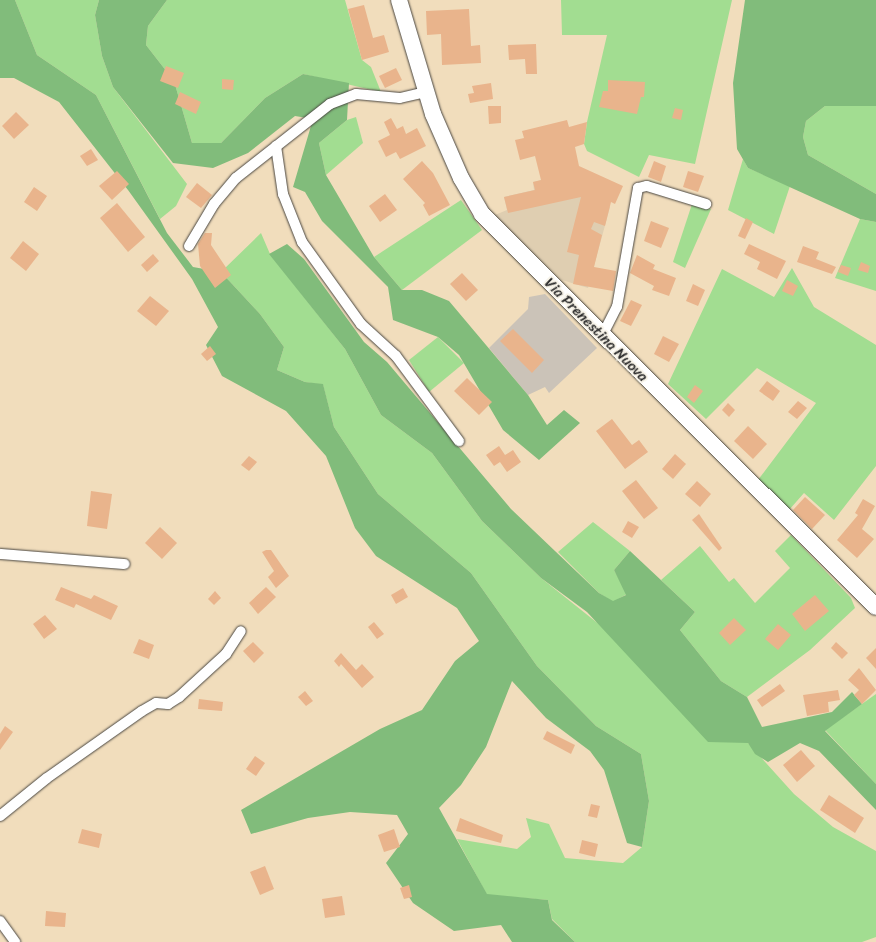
<!DOCTYPE html>
<html>
<head>
<meta charset="utf-8">
<style>
  body { margin:0 }
  #map { position:relative; width:876px; height:942px; overflow:hidden; background:#f1ddbc; font-family:Sriracha,sans-serif }
  div>[style] { position:absolute }
  .built>* { inset:0; background:#dfceb1 }
  .industrial>* { inset:0; background:#cbc3b8 }
  .green>* { inset:0; background:#a2dd91 }
  .forest>* { inset:0; background:#81bc7b }
  .building>* { inset:0; background:#e9b48c }
  .roads { filter:drop-shadow(0 0 1px #494641) drop-shadow(0 0 1px #494641) }
  .street>* { height:10px; margin:-5px; padding:0 5px; transform-origin:5px; border-radius:5px; background:#fff }
  .primary>* { height:16px; margin:-8px; padding:0 8px; transform-origin:8px; border-radius:8px; background:#fff }
  span { translate:-50% -50%; white-space:nowrap; text-align:center; line-height:1.15; -webkit-text-stroke:4px #f7f3e8; paint-order:stroke }
  .street-label { font-size:15px; color:#2b2b2b }
</style>
</head>
<body>
<div id="map">
  <div class="built">
    <div style="clip-path:polygon(572px 173px,597px 204px,610px 207px,588px 288px,562px 280px,495px 215px,507px 210px,504px 197px,534px 190px,533px 182px)"></div>
  </div>
  <div class="industrial">
    <div style="clip-path:polygon(545px 294px,597px 348px,549px 393px,545px 387px,528px 395px,489px 348px,528px 309px,529px 297px)"></div>
  </div>
  <div class="green">
    <div style="clip-path:polygon(15px 0,99px 0,95px 15px,102px 56px,113px 87px,187px 184px,176px 206px,160px 219px,96px 95px,37px 55px)"></div>
    <div style="clip-path:polygon(167px 0,345px 0,362px 60px,371px 67px,381px 92px,303px 74px,265px 98px,221px 143px,192px 143px,174px 81px,146px 45px,148px 26px)"></div>
    <div style="clip-path:polygon(561px 0,732px 0,695px 164px,649px 155px,639px 177px,587px 151px,584px 144px,587px 122px,607px 35px,562px 35px)"></div>
    <div style="clip-path:polygon(825px 106px,876px 106px,876px 194px,808px 155px,803px 137px,806px 121px)"></div>
    <div style="clip-path:polygon(356px 117px,363px 143px,326px 175px,319px 143px,347px 120px)"></div>
    <div style="clip-path:polygon(743px 159px,748px 168px,790px 186px,774px 234px,728px 210px)"></div>
    <div style="clip-path:polygon(461px 200px,482px 230px,402px 290px,374px 257px)"></div>
    <div style="clip-path:polygon(692px 204px,711px 209px,685px 268px,673px 262px)"></div>
    <div style="clip-path:polygon(860px 219px,876px 222px,876px 291px,835px 278px)"></div>
    <div style="clip-path:polygon(261px 233px,270px 254px,345px 349px,381px 415px,432px 453px,482px 521px,541px 578px,748px 743px,794px 794px,833px 827px,876px 851px,876px 937px,862px 942px,575px 942px,552px 919px,548px 900px,487px 895px,457px 839px,517px 849px,531px 837px,526px 818px,549px 824px,565px 858px,623px 863px,642px 847px,649px 801px,641px 754px,596px 726px,537px 666px,471px 573px,378px 494px,334px 427px,323px 385px,305px 382px,277px 370px,284px 347px,260px 314px,221px 272px)"></div>
    <div style="clip-path:polygon(792px 268px,814px 307px,876px 345px,876px 466px,834px 520px,804px 493px,789px 510px,758px 480px,816px 403px,757px 368px,706px 419px,668px 384px,722px 269px,774px 297px)"></div>
    <div style="clip-path:polygon(438px 337px,464px 363px,429px 392px,409px 360px)"></div>
    <div style="clip-path:polygon(593px 522px,630px 551px,614px 570px,627px 594px,613px 602px,599px 593px,558px 552px)"></div>
    <div style="clip-path:polygon(791px 535px,851px 598px,855px 608px,810px 650px,747px 697px,721px 681px,680px 630px,695px 612px,661px 580px,700px 546px,729px 582px,734px 578px,755px 603px,790px 568px,775px 551px)"></div>
    <div style="clip-path:polygon(876px 694px,876px 784px,825px 730px)"></div>
  </div>
  <div class="forest">
    <div style="clip-path:polygon(0 0,15px 0,37px 55px,96px 95px,167px 233px,193px 267px,221px 272px,260px 314px,284px 347px,277px 370px,305px 382px,323px 384px,334px 427px,378px 494px,471px 573px,537px 666px,596px 726px,641px 754px,649px 801px,642px 847px,627px 843px,604px 770px,590px 751px,546px 718px,512px 681px,486px 747px,461px 785px,439px 808px,487px 894px,548px 900px,552px 920px,575px 942px,512px 942px,501px 925px,454px 931px,413px 903px,386px 863px,408px 834px,397px 815px,350px 812px,308px 818px,251px 834px,241px 810px,380px 729px,422px 710px,455px 661px,479px 641px,457px 608px,376px 556px,355px 528px,326px 456px,286px 411px,222px 376px,206px 345px,218px 327px,192px 279px,128px 190px,59px 102px,14px 78px,0 78px)"></div>
    <div style="clip-path:polygon(99px 0,167px 0,148px 26px,146px 45px,174px 81px,192px 143px,221px 143px,265px 98px,303px 74px,349px 83px,347px 120px,319px 143px,326px 175px,374px 257px,402px 290px,422px 290px,449px 301px,528px 395px,547px 425px,564px 410px,580px 423px,539px 460px,503px 430px,459px 355px,438px 337px,393px 320px,388px 287px,322px 221px,305px 192px,293px 187px,313px 119px,295px 116px,248px 153px,213px 168px,173px 163px,113px 87px,102px 56px,95px 15px)"></div>
    <div style="clip-path:polygon(745px 0,876px 0,876px 106px,825px 106px,806px 121px,803px 137px,808px 155px,876px 194px,876px 222px,860px 219px,748px 168px,737px 149px,733px 83px)"></div>
    <div style="clip-path:polygon(287px 244px,304px 259px,364px 342px,387px 362px,511px 509px,599px 593px,613px 601px,626px 595px,614px 570px,630px 551px,695px 612px,680px 630px,721px 681px,747px 697px,762px 727px,832px 712px,852px 692px,862px 704px,825px 731px,876px 784px,876px 810px,819px 751px,800px 743px,768px 762px,755px 754px,748px 743px,708px 742px,587px 612px,541px 578px,482px 521px,432px 453px,381px 415px,345px 349px,269px 254px)"></div>
  </div>
  <div class="building">
    <div style="clip-path:polygon(364px 5px,373px 38px,384px 35px,389px 52px,362px 60px,348px 9px)"></div>
    <div style="clip-path:polygon(469px 9px,471px 46px,480px 45px,481px 63px,442px 65px,441px 34px,427px 35px,426px 11px)"></div>
    <div style="clip-path:polygon(536px 44px,537px 74px,526px 74px,525px 59px,509px 60px,508px 45px)"></div>
    <div style="clip-path:polygon(166px 66px,184px 73px,178px 88px,160px 81px)"></div>
    <div style="clip-path:polygon(396px 68px,402px 80px,385px 88px,379px 76px)"></div>
    <div style="clip-path:polygon(222px 79px,234px 80px,233px 90px,222px 89px)"></div>
    <div style="clip-path:polygon(608px 80px,645px 82px,644px 97px,641px 97px,637px 114px,599px 107px,603px 91px,608px 91px)"></div>
    <div style="clip-path:polygon(491px 83px,493px 99px,470px 103px,468px 94px,474px 93px,472px 86px)"></div>
    <div style="clip-path:polygon(180px 92px,201px 102px,196px 114px,175px 104px)"></div>
    <div style="clip-path:polygon(488px 106px,501px 106px,501px 123px,489px 124px)"></div>
    <div style="clip-path:polygon(675px 108px,683px 110px,681px 120px,672px 118px)"></div>
    <div style="clip-path:polygon(16px 112px,29px 125px,14px 139px,2px 126px)"></div>
    <div style="clip-path:polygon(391px 118px,397px 129px,403px 126px,406px 134px,417px 128px,426px 146px,400px 159px,396px 152px,386px 157px,378px 141px,390px 135px,384px 122px)"></div>
    <div style="clip-path:polygon(567px 120px,569px 127px,587px 122px,584px 144px,575px 147px,579px 166px,623px 186px,615px 204px,611px 202px,605px 226px,594px 222px,591px 229px,602px 235px,594px 267px,616px 271px,613px 291px,573px 284px,579px 255px,567px 252px,581px 197px,508px 213px,504px 197px,535px 190px,533px 182px,541px 180px,535px 156px,520px 160px,515px 140px,524px 138px,522px 131px)"></div>
    <div style="clip-path:polygon(91px 149px,98px 160px,87px 166px,80px 156px)"></div>
    <div style="clip-path:polygon(422px 161px,433px 173px,450px 205px,429px 216px,423px 205px,425px 203px,403px 179px)"></div>
    <div style="clip-path:polygon(654px 161px,666px 166px,661px 182px,648px 177px)"></div>
    <div style="clip-path:polygon(117px 171px,129px 184px,112px 200px,99px 186px)"></div>
    <div style="clip-path:polygon(688px 171px,704px 176px,698px 192px,683px 187px)"></div>
    <div style="clip-path:polygon(197px 183px,212px 195px,201px 208px,186px 197px)"></div>
    <div style="clip-path:polygon(34px 187px,47px 196px,37px 211px,24px 202px)"></div>
    <div style="clip-path:polygon(385px 194px,397px 210px,380px 222px,369px 206px)"></div>
    <div style="clip-path:polygon(117px 203px,145px 237px,128px 252px,100px 218px)"></div>
    <div style="clip-path:polygon(746px 218px,753px 222px,745px 239px,738px 236px)"></div>
    <div style="clip-path:polygon(651px 221px,669px 228px,661px 248px,644px 241px)"></div>
    <div style="clip-path:polygon(205px 233px,212px 233px,211px 245px,231px 275px,215px 288px,200px 266px,198px 244px)"></div>
    <div style="clip-path:polygon(23px 241px,39px 254px,26px 271px,10px 258px)"></div>
    <div style="clip-path:polygon(749px 244px,786px 261px,777px 279px,757px 269px,760px 262px,744px 254px)"></div>
    <div style="clip-path:polygon(803px 246px,819px 252px,816px 259px,836px 267px,832px 274px,797px 262px)"></div>
    <div style="clip-path:polygon(153px 254px,159px 261px,147px 272px,141px 265px)"></div>
    <div style="clip-path:polygon(637px 255px,655px 265px,653px 269px,676px 278px,669px 296px,652px 290px,654px 286px,630px 273px)"></div>
    <div style="clip-path:polygon(861px 262px,870px 266px,868px 273px,858px 270px)"></div>
    <div style="clip-path:polygon(841px 265px,851px 268px,848px 276px,838px 272px)"></div>
    <div style="clip-path:polygon(462px 273px,478px 290px,466px 301px,450px 284px)"></div>
    <div style="clip-path:polygon(787px 280px,798px 286px,793px 296px,782px 291px)"></div>
    <div style="clip-path:polygon(693px 284px,705px 290px,698px 306px,686px 301px)"></div>
    <div style="clip-path:polygon(150px 296px,169px 311px,156px 326px,137px 311px)"></div>
    <div style="clip-path:polygon(631px 300px,642px 305px,631px 326px,620px 321px)"></div>
    <div style="clip-path:polygon(513px 329px,544px 360px,532px 373px,500px 341px)"></div>
    <div style="clip-path:polygon(663px 336px,679px 344px,669px 362px,654px 354px)"></div>
    <div style="clip-path:polygon(210px 346px,216px 354px,207px 361px,201px 354px)"></div>
    <div style="clip-path:polygon(467px 378px,492px 402px,479px 415px,454px 391px)"></div>
    <div style="clip-path:polygon(767px 381px,780px 391px,773px 401px,759px 391px)"></div>
    <div style="clip-path:polygon(695px 385px,703px 391px,694px 403px,687px 397px)"></div>
    <div style="clip-path:polygon(798px 401px,807px 408px,797px 419px,788px 412px)"></div>
    <div style="clip-path:polygon(728px 403px,735px 410px,729px 417px,722px 410px)"></div>
    <div style="clip-path:polygon(612px 419px,632px 445px,639px 440px,648px 452px,625px 469px,596px 431px)"></div>
    <div style="clip-path:polygon(748px 426px,767px 444px,753px 459px,734px 441px)"></div>
    <div style="clip-path:polygon(499px 446px,505px 455px,513px 450px,521px 462px,507px 472px,500px 462px,494px 466px,486px 455px)"></div>
    <div style="clip-path:polygon(675px 454px,686px 464px,673px 479px,662px 469px)"></div>
    <div style="clip-path:polygon(249px 456px,257px 462px,249px 471px,241px 465px)"></div>
    <div style="clip-path:polygon(636px 480px,658px 508px,644px 519px,622px 491px)"></div>
    <div style="clip-path:polygon(697px 481px,711px 494px,700px 507px,685px 494px)"></div>
    <div style="clip-path:polygon(91px 491px,112px 494px,107px 529px,87px 526px)"></div>
    <div style="clip-path:polygon(805px 497px,825px 515px,812px 529px,793px 510px)"></div>
    <div style="clip-path:polygon(863px 499px,875px 506px,862px 529px,874px 539px,857px 558px,837px 540px,858px 515px,855px 513px)"></div>
    <div style="clip-path:polygon(699px 514px,722px 548px,719px 551px,692px 520px)"></div>
    <div style="clip-path:polygon(628px 521px,639px 527px,632px 538px,622px 532px)"></div>
    <div style="clip-path:polygon(160px 527px,177px 543px,162px 559px,145px 543px)"></div>
    <div style="clip-path:polygon(266px 550px,271px 550px,289px 576px,276px 588px,268px 577px,274px 571px,262px 552px)"></div>
    <div style="clip-path:polygon(61px 587px,91px 599px,94px 595px,118px 606px,111px 620px,76px 604px,74px 608px,55px 600px)"></div>
    <div style="clip-path:polygon(266px 587px,276px 597px,258px 614px,249px 603px)"></div>
    <div style="clip-path:polygon(403px 588px,408px 597px,396px 604px,391px 595px)"></div>
    <div style="clip-path:polygon(215px 591px,221px 598px,214px 605px,208px 599px)"></div>
    <div style="clip-path:polygon(815px 595px,829px 611px,805px 631px,792px 614px)"></div>
    <div style="clip-path:polygon(45px 615px,57px 629px,44px 639px,33px 624px)"></div>
    <div style="clip-path:polygon(734px 618px,746px 630px,730px 645px,719px 633px)"></div>
    <div style="clip-path:polygon(374px 622px,384px 634px,377px 639px,368px 627px)"></div>
    <div style="clip-path:polygon(778px 624px,791px 635px,778px 650px,765px 639px)"></div>
    <div style="clip-path:polygon(139px 639px,154px 645px,149px 659px,133px 653px)"></div>
    <div style="clip-path:polygon(253px 642px,264px 653px,254px 663px,243px 651px)"></div>
    <div style="clip-path:polygon(836px 642px,848px 653px,842px 659px,831px 648px)"></div>
    <div style="clip-path:polygon(876px 648px,876px 669px,866px 658px)"></div>
    <div style="clip-path:polygon(341px 653px,356px 670px,362px 664px,374px 677px,362px 688px,341px 664px,339px 667px,334px 661px)"></div>
    <div style="clip-path:polygon(859px 668px,876px 690px,862px 704px,854px 695px,859px 690px,848px 680px)"></div>
    <div style="clip-path:polygon(780px 684px,785px 691px,762px 707px,757px 700px)"></div>
    <div style="clip-path:polygon(838px 690px,840px 700px,828px 702px,829px 712px,807px 716px,803px 695px)"></div>
    <div style="clip-path:polygon(305px 691px,313px 701px,306px 706px,298px 697px)"></div>
    <div style="clip-path:polygon(199px 699px,223px 702px,222px 711px,198px 709px)"></div>
    <div style="clip-path:polygon(5px 726px,13px 732px,0 750px,0 734px)"></div>
    <div style="clip-path:polygon(547px 731px,575px 745px,571px 754px,543px 739px)"></div>
    <div style="clip-path:polygon(801px 750px,815px 766px,797px 782px,783px 765px)"></div>
    <div style="clip-path:polygon(255px 756px,265px 763px,256px 776px,246px 769px)"></div>
    <div style="clip-path:polygon(829px 795px,864px 818px,855px 833px,820px 810px)"></div>
    <div style="clip-path:polygon(591px 804px,600px 806px,597px 818px,588px 816px)"></div>
    <div style="clip-path:polygon(460px 818px,503px 835px,501px 843px,456px 831px)"></div>
    <div style="clip-path:polygon(82px 829px,102px 834px,99px 848px,78px 843px)"></div>
    <div style="clip-path:polygon(394px 829px,400px 847px,384px 852px,378px 835px)"></div>
    <div style="clip-path:polygon(582px 840px,598px 844px,595px 857px,579px 853px)"></div>
    <div style="clip-path:polygon(265px 866px,274px 889px,260px 895px,250px 872px)"></div>
    <div style="clip-path:polygon(409px 885px,412px 897px,404px 899px,400px 888px)"></div>
    <div style="clip-path:polygon(342px 896px,345px 915px,325px 918px,322px 899px)"></div>
    <div style="clip-path:polygon(46px 911px,66px 913px,65px 927px,45px 926px)"></div>
  </div>
  <div class="roads">
    <div class="street">
      <div style="left:276px;top:146px;width:49px;rotate:81.7deg"></div>
      <div style="left:283px;top:194px;width:52px;rotate:68.4deg"></div>
      <div style="left:302px;top:242px;width:101px;rotate:54.3deg"></div>
      <div style="left:361px;top:324px;width:47px;rotate:42.4deg"></div>
      <div style="left:396px;top:356px;width:106px;rotate:53.5deg"></div>
      <div style="left:189px;top:246px;width:49px;rotate:-59.2deg"></div>
      <div style="left:214px;top:204px;width:34px;rotate:-50deg"></div>
      <div style="left:236px;top:178px;width:120px;rotate:-38.2deg"></div>
      <div style="left:330px;top:104px;width:28px;rotate:-21deg"></div>
      <div style="left:356px;top:94px;width:44px;rotate:5.2deg"></div>
      <div style="left:400px;top:98px;width:26px;rotate:-13deg"></div>
      <div style="left:602px;top:336px;width:33px;rotate:-63deg"></div>
      <div style="left:617px;top:307px;width:121px;rotate:-80deg"></div>
      <div style="left:638px;top:188px;width:9px;rotate:-13deg"></div>
      <div style="left:647px;top:186px;width:62px;rotate:17deg"></div>
      <div style="left:0;top:554px;width:125px;rotate:4.6deg"></div>
      <div style="left:0;top:816px;width:60px;rotate:-39deg"></div>
      <div style="left:47px;top:778px;width:116px;rotate:-35.2deg"></div>
      <div style="left:142px;top:711px;width:16px;rotate:-30deg"></div>
      <div style="left:156px;top:703px;width:12px;rotate:5deg"></div>
      <div style="left:168px;top:704px;width:13px;rotate:-32deg"></div>
      <div style="left:179px;top:697px;width:64px;rotate:-42.5deg"></div>
      <div style="left:226px;top:654px;width:27px;rotate:-57deg"></div>
      <div style="left:0;top:921px;width:26px;rotate:54deg"></div>
    </div>
    <div class="primary">
      <div style="left:399px;top:0;width:119px;rotate:73.4deg"></div>
      <div style="left:433px;top:114px;width:70px;rotate:66.4deg"></div>
      <div style="left:461px;top:178px;width:42px;rotate:59.7deg"></div>
      <div style="left:482px;top:214px;width:556px;rotate:44.93deg"></div>
    </div>
  </div>
  <div class="street-label">
    <span style="left:596px;top:330px;rotate:45deg">Via Prenestina Nuova</span>
  </div>
</div>
</body>
</html>
